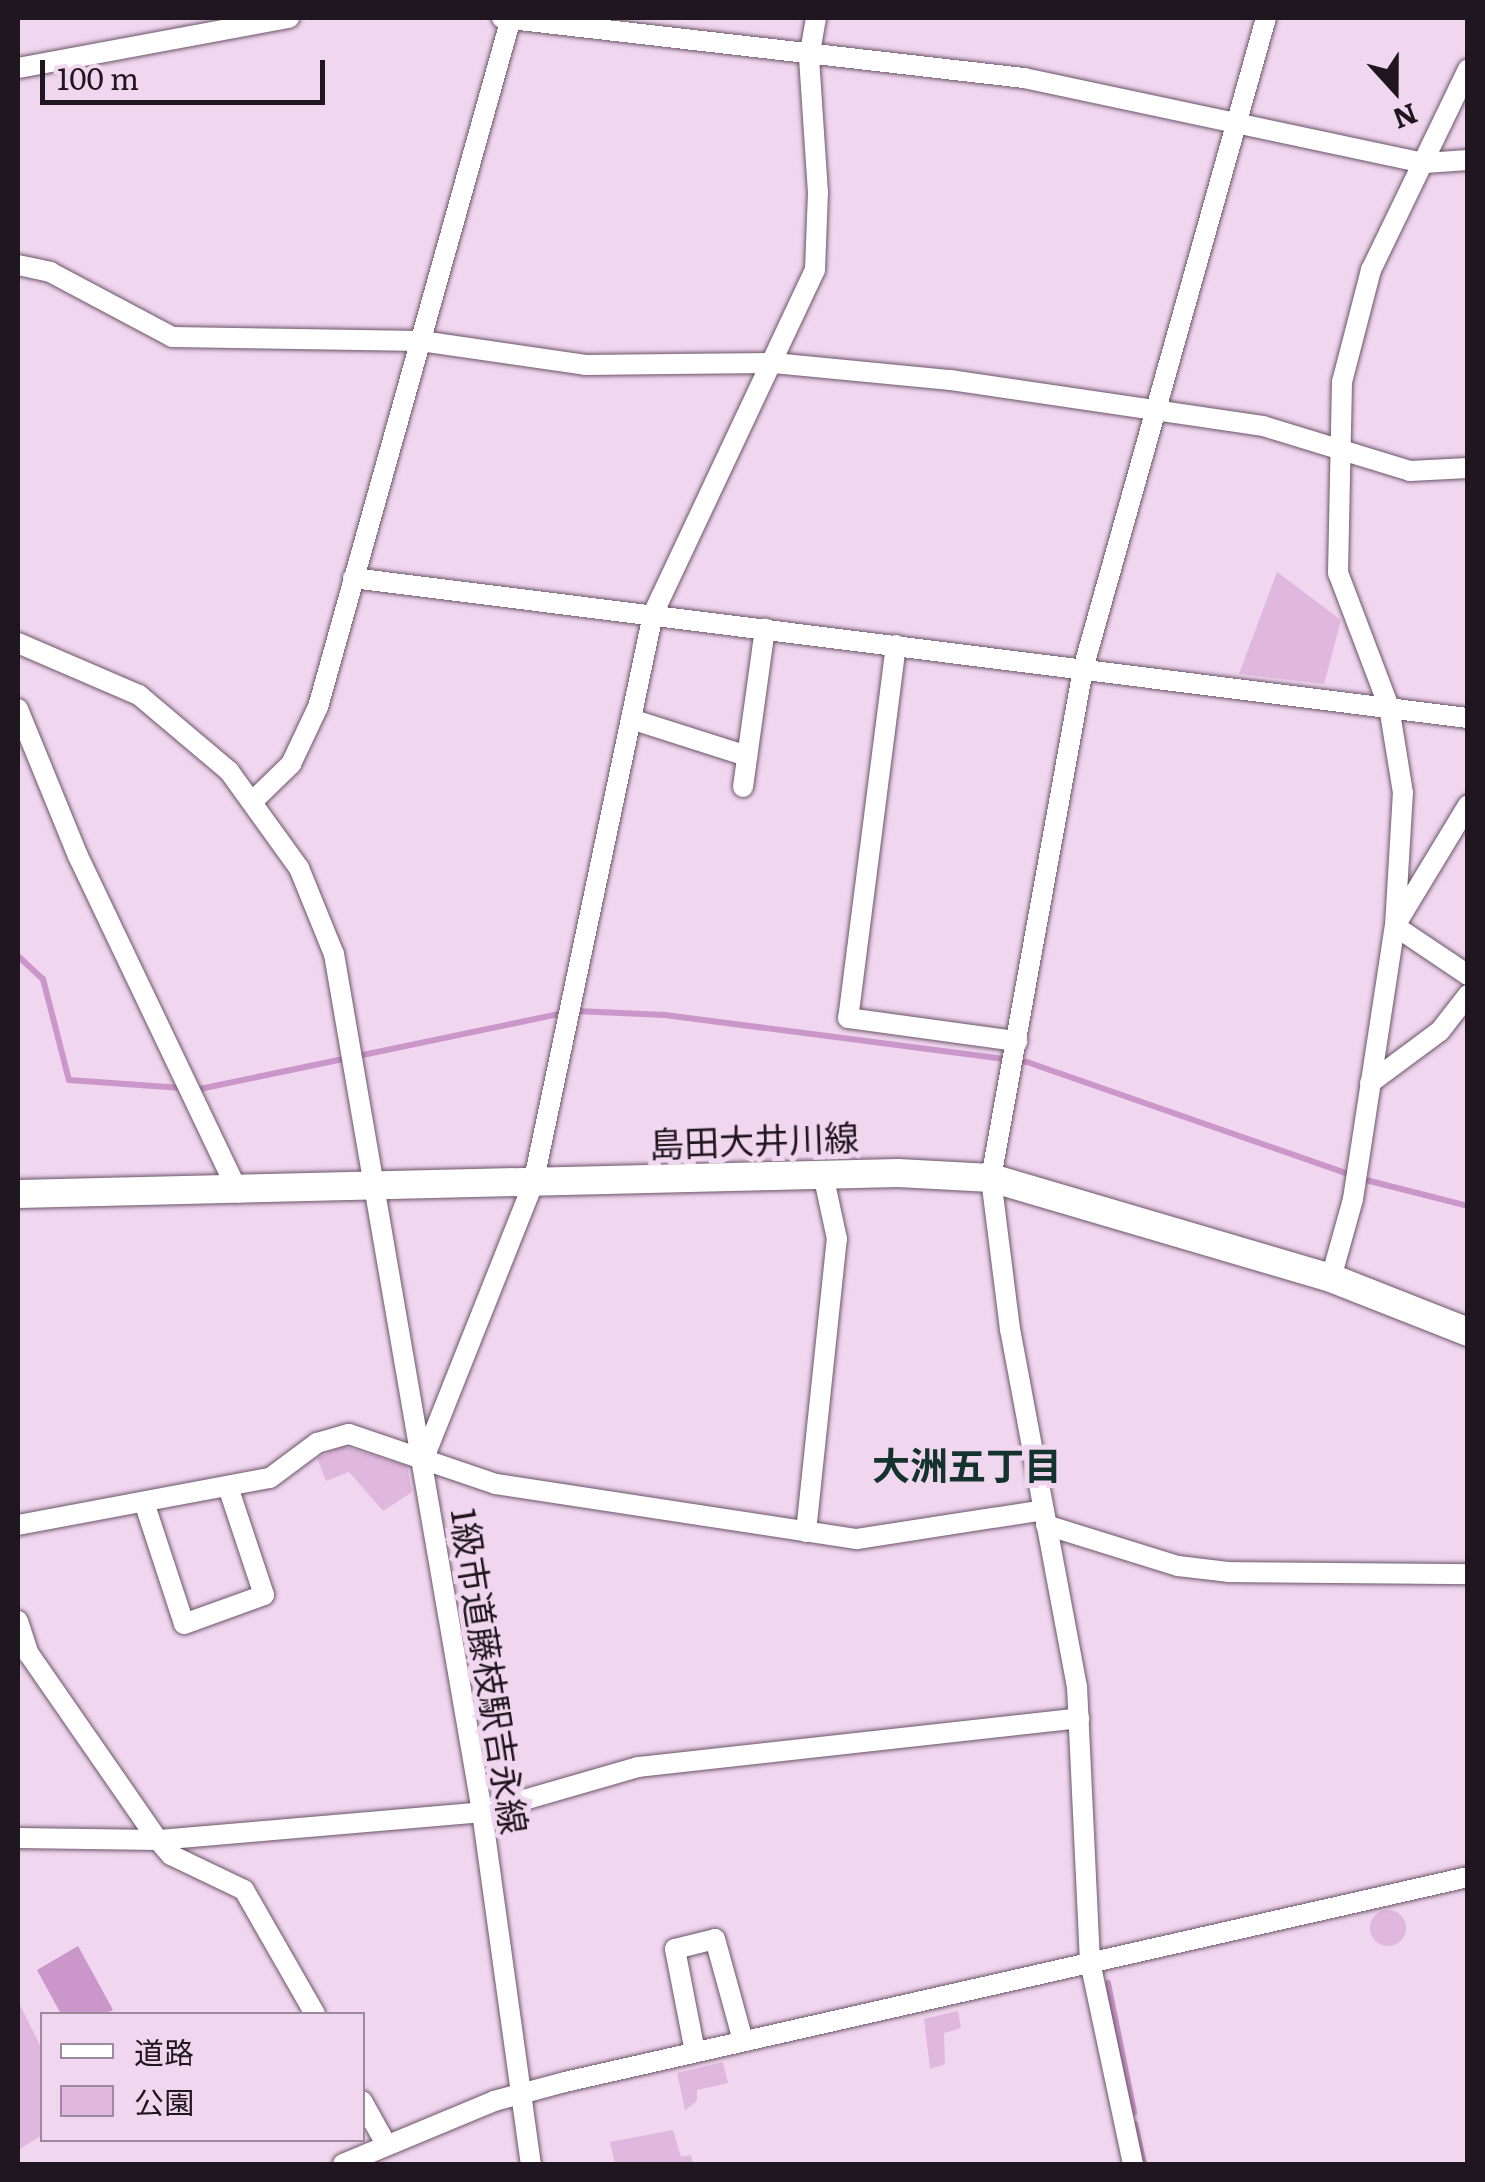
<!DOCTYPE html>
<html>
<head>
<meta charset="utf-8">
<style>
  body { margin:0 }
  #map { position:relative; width:1485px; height:2182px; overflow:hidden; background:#f0d6ee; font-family:Literata,"Noto Sans JP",serif }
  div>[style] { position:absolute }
  .green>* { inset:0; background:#e0b7de }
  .round { border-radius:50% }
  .water>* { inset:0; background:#cb96c9 }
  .stream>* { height:6px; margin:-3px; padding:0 3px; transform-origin:3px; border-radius:3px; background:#cb96c9 }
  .roads { filter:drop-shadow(0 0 2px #6b556a) drop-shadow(0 0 2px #6b556a) }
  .minor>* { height:20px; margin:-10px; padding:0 10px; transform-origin:10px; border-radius:10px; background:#fff }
  .major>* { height:28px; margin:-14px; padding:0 14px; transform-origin:14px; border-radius:14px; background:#fff }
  span { translate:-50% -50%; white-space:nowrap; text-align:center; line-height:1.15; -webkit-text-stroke:10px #f0d6ee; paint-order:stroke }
  .street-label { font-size:35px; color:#1f161f }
  .neighbourhood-label { font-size:38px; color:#13332c; font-weight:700 }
  .frame { position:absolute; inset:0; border:20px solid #1f161f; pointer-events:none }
  .legend { position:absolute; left:40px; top:2012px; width:325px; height:130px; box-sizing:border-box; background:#f0d6ee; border:2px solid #9c899b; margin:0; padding:12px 18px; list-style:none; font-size:30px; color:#1f161f }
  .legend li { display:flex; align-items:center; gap:20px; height:50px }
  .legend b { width:50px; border:2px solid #9c899b }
  .north { position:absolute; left:1345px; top:40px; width:100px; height:100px; -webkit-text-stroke:8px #f0d6ee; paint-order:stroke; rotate:159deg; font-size:28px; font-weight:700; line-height:40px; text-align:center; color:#1f161f }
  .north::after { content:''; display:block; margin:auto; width:35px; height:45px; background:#1f161f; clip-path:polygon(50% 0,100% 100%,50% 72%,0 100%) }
  .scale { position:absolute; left:40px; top:60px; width:285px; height:45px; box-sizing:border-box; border:5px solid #1f161f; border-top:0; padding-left:12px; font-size:30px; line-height:35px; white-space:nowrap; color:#1f161f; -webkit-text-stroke:8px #f0d6ee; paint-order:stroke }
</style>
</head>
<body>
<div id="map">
  <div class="green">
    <div style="clip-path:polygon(1277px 572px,1341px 620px,1324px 684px,1239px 674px)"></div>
    <div style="clip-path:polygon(343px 1446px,407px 1466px,412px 1492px,383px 1511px,349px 1472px,326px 1481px,317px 1458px)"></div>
    <div class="round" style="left:1370px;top:1910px;width:36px;height:36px"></div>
    <div style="clip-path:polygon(18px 2001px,42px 2049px,42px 2135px,18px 2150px)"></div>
    <div style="clip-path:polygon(958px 2011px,961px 2028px,944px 2033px,945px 2064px,930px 2069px,924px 2019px)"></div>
    <div style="clip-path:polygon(723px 2062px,728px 2083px,697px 2090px,697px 2101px,685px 2110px,677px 2073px)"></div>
    <div style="clip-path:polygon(673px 2130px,681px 2157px,691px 2155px,693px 2164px,615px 2164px,610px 2142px)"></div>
  </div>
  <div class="water">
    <div style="clip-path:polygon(78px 1946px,113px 2010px,104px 2014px,61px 2014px,37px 1970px)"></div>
  </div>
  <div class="stream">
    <div style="left:18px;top:956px;width:34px;rotate:43deg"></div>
    <div style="left:43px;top:979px;width:104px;rotate:75.6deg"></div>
    <div style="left:69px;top:1080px;width:113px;rotate:4deg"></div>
    <div style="left:576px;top:1011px;width:89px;rotate:2.6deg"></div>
    <div style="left:665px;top:1015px;width:365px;rotate:7.4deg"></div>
    <div style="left:1027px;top:1062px;width:343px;rotate:19.2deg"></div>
    <div style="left:195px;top:1090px;width:376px;rotate:-11.8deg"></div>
    <div style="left:1362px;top:1179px;width:109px;rotate:14.3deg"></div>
    <div style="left:1108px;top:1983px;width:132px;rotate:78.6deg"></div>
    <div style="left:1135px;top:2124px;width:41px;rotate:77.3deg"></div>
  </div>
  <div class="roads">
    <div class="minor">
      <div style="left:502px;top:18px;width:525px;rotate:6.56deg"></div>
      <div style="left:1024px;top:78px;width:410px;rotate:12deg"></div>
      <div style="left:1425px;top:163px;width:43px;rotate:-4deg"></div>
      <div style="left:18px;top:68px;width:276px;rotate:-10.5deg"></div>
      <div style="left:18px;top:265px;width:33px;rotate:12deg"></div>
      <div style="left:50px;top:272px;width:138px;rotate:28deg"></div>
      <div style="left:172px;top:337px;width:249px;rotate:0.9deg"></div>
      <div style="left:421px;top:341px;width:166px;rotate:8.3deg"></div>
      <div style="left:585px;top:365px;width:188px;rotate:-0.6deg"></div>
      <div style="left:773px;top:363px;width:179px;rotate:5.5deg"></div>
      <div style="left:951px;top:380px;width:315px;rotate:8.4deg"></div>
      <div style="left:1263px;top:426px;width:154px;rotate:17deg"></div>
      <div style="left:1410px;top:471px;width:58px;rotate:-3deg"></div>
      <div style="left:353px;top:578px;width:1124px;rotate:7.16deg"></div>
      <div style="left:18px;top:643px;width:132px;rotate:23.3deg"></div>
      <div style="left:139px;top:695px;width:118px;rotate:40.2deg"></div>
      <div style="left:229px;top:771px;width:120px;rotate:54.2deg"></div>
      <div style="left:299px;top:868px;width:93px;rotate:67.9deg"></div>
      <div style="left:334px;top:954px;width:871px;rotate:80.21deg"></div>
      <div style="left:482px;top:1812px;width:355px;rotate:82.1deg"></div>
      <div style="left:896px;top:645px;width:376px;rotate:97.3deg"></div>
      <div style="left:848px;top:1018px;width:171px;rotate:7.8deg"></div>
      <div style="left:18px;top:709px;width:159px;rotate:67.8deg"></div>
      <div style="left:78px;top:856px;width:373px;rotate:64.5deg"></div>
      <div style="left:631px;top:719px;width:122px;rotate:17.7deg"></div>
      <div style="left:743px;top:787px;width:160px;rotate:-82.1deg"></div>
      <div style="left:254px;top:800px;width:52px;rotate:-44.2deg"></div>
      <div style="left:291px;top:764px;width:63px;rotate:-64.7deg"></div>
      <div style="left:318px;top:707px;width:716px;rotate:-74.35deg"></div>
      <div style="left:1396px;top:924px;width:139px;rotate:-58.8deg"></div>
      <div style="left:1395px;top:926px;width:88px;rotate:33.9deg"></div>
      <div style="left:1370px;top:1083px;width:87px;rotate:-36.6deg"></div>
      <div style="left:1440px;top:1031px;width:46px;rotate:-52.1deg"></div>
      <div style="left:1331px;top:1278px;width:82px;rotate:-74.4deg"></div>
      <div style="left:1353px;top:1199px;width:276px;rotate:-81.3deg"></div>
      <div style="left:1395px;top:926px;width:133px;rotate:-86.6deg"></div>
      <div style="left:1403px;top:793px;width:87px;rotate:-99.2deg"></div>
      <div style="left:1389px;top:707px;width:143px;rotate:-110.8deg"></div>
      <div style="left:1338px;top:573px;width:191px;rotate:-88.8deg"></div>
      <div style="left:1342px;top:382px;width:116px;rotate:-75.5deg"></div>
      <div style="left:1371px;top:270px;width:223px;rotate:-64.2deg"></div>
      <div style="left:424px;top:1458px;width:295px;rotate:-68.3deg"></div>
      <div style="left:533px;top:1184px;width:582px;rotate:-78.11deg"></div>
      <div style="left:653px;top:614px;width:380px;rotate:-64.8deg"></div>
      <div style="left:815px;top:270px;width:77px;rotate:-87.8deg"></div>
      <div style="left:818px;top:193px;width:135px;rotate:-93.8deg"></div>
      <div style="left:809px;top:58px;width:41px;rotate:-80.1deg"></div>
      <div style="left:144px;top:1502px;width:128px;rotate:71.8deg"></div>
      <div style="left:184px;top:1624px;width:85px;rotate:-19.9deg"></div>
      <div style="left:264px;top:1595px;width:114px;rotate:-108.4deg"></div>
      <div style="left:18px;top:1525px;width:256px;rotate:-10.6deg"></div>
      <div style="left:270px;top:1478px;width:59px;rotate:-36.7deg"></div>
      <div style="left:317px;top:1443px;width:33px;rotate:-16deg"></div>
      <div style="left:349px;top:1434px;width:155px;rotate:18.8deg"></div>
      <div style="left:496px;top:1484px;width:365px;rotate:8.7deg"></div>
      <div style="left:857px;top:1539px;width:189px;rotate:-8.8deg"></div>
      <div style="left:1046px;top:1525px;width:138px;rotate:17.3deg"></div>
      <div style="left:1178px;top:1566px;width:50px;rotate:6.8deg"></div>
      <div style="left:1228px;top:1572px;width:240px;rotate:0.5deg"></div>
      <div style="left:806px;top:1532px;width:295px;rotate:-84deg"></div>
      <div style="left:837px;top:1239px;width:66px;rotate:-102.2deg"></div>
      <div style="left:18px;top:1621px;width:35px;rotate:72deg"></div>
      <div style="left:29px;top:1654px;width:226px;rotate:55.3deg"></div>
      <div style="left:158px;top:1840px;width:20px;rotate:49deg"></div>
      <div style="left:171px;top:1855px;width:81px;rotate:25.6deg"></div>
      <div style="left:244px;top:1890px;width:143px;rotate:60.2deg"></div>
      <div style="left:18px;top:1838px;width:140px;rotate:0.8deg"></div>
      <div style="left:158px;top:1840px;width:325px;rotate:-4.9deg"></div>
      <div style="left:482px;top:1812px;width:162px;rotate:-16.1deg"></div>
      <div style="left:638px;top:1767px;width:444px;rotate:-6.3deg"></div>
      <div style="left:695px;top:2052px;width:105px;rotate:-101deg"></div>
      <div style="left:675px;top:1949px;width:41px;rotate:-14deg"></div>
      <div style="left:715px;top:1939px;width:106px;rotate:74.6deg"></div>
      <div style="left:362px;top:2101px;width:49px;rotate:60.8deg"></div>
      <div style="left:343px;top:2164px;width:164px;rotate:-22.6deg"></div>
      <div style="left:494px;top:2101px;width:73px;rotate:-15deg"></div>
      <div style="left:565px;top:2082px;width:926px;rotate:-12.79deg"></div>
      <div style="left:1133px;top:2164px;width:207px;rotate:-102deg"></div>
      <div style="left:1090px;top:1962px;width:275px;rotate:-92.7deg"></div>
      <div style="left:1077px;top:1687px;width:364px;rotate:-100.6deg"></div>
      <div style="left:1010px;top:1329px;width:152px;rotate:-97.2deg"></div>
      <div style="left:991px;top:1178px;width:517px;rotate:-79.75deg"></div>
      <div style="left:1083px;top:669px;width:676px;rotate:-74.3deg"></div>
    </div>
    <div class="major">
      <div style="left:18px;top:1194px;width:880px;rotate:-1.37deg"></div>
      <div style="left:898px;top:1173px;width:93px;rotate:3.1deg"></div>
      <div style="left:991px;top:1178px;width:354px;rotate:16.4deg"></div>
      <div style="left:1331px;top:1278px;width:147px;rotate:21.5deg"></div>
    </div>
  </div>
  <div class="street-label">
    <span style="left:754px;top:1139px;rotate:-2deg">島田大井川線</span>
    <span style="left:491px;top:1671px;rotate:81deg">1級市道藤枝駅吉永線</span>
  </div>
  <div class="neighbourhood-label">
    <span style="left:967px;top:1464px">大洲五丁目</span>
  </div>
  <div class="frame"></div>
  <ul class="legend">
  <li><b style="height:12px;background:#fff"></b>道路</li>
  <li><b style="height:28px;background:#e0b7de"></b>公園</li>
  </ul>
  <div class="north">N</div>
  <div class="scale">100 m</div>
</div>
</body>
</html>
